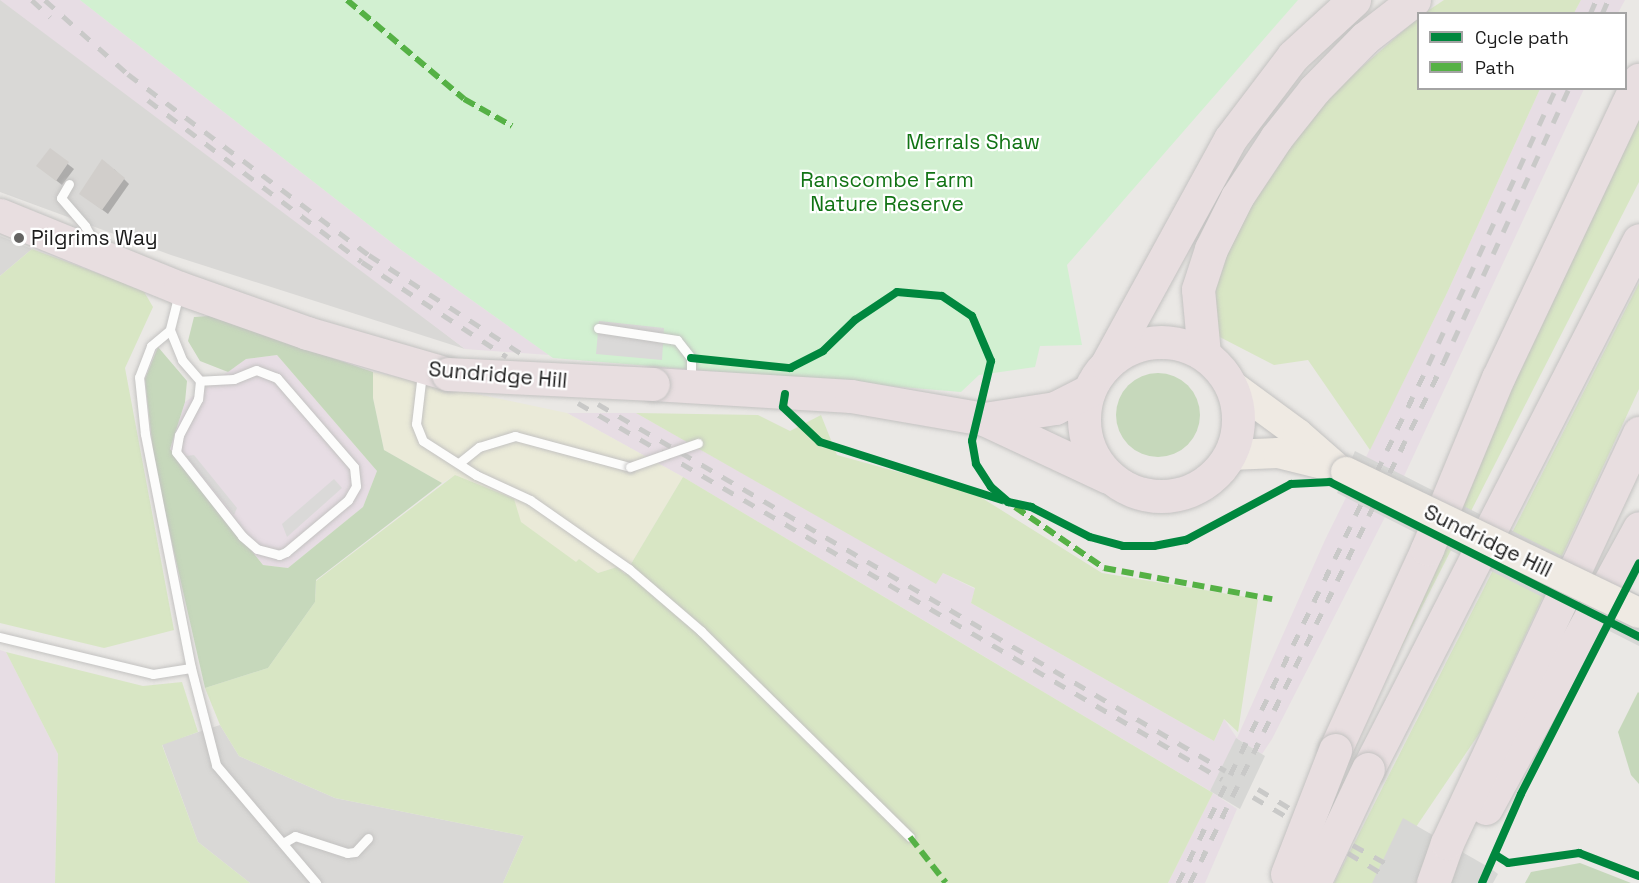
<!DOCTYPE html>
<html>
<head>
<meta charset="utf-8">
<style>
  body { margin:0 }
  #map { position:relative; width:1639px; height:883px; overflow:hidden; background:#eae8e5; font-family:"Space Grotesk",sans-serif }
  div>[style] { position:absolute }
  .residential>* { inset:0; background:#d9d8d6 }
  .industrial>* { inset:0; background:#e7dde4 }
  .farmland>* { inset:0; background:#eaead8 }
  .grass>* { inset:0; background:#d8e6c4 }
  .forest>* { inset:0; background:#c6d8bb }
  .round { border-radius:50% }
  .park>* { inset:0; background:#d2f0d1 }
  .parking>* { inset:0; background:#dad9d8 }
  .pier>* { inset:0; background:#d7d7d5 }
  .shadow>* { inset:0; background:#0003 }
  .building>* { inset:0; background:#d1cecb }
  .roads { filter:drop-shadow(0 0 2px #c3c2c1) drop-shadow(0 0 2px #c3c2c1) }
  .lane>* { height:9px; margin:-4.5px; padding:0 4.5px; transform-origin:4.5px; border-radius:4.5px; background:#fcfcfb }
  .primary>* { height:30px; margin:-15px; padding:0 15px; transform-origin:15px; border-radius:15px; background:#efeae3 }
  .highway>* { height:33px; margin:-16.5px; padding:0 16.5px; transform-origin:16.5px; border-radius:16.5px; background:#e8dee0 }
  .highway>.ring { margin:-16.5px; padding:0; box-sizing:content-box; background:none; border:33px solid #e8dee0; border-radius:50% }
  .rail>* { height:4.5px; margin-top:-2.25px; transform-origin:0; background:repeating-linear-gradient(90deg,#c9c9c8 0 12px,transparent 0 24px) }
  .bridges { filter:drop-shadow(0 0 2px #c3c2c1) drop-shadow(0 0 2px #c3c2c1) }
  .lane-bridge>* { height:9px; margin:-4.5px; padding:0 4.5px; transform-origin:4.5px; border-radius:4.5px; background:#fcfcfb }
  .primary-bridge>* { height:30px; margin:-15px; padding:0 15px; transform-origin:15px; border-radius:15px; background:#efeae3 }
  .highway-bridge>* { height:33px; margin:-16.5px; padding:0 16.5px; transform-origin:16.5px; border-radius:16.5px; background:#e8dee0 }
  .quiet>* { height:6px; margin-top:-3px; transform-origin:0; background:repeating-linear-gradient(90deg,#55b145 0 12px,transparent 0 18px) }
  .cycleway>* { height:8px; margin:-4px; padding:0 4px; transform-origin:4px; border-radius:4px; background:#00873e }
  .dots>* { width:16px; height:16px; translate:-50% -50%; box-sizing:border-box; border:3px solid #fff; border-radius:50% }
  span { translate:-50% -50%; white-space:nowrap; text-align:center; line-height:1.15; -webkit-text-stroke:4.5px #fff; paint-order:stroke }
  .park-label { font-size:21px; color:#117314 }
  .poi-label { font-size:21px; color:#1c1c1c }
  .left { translate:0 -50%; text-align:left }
  .street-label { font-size:21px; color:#1c1c1c }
  .legend { position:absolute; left:1417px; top:12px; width:210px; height:78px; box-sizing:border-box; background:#fff; border:2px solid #a4a4a4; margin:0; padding:8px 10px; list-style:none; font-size:18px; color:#1c1c1c }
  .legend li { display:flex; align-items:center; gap:12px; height:30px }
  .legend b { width:30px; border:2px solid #a4a4a4 }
</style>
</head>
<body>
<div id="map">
  <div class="residential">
    <div style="clip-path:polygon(0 0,12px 0,465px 349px,171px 255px,0 192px)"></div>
    <div style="clip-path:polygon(0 236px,32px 249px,0 276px)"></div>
    <div style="clip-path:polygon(220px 725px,239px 756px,335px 798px,524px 836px,503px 883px,250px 883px,198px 842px,162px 744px)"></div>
  </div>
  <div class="industrial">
    <div style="clip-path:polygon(0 0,80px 0,400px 249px,549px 355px,465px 349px)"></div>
    <div style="clip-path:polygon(1581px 0,1625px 0,1618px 13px,1574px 13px)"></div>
    <div style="clip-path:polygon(1540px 89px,1584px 89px,1385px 517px,1272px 739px,1262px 754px,1238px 739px,1210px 791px,683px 477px,567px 413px,636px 413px,936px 583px,943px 573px,975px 589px,971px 603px,1214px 741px,1224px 719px,1237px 738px,1325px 540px,1447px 293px)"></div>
    <div style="clip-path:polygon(277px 355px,377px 471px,363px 507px,288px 568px,263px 565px,170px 449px,185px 402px,246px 359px)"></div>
    <div style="clip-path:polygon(0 650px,6px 652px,58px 754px,55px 883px,0 883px)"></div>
    <div style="clip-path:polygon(1213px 793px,1237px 809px,1205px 883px,1168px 883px)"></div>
  </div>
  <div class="farmland">
    <div style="clip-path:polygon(373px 372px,567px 413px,683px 477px,625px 574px,617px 567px,598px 573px,579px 559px,576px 563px,456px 475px,442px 483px,384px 450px,373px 398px)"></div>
  </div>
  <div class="grass">
    <div style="clip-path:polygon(1444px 0,1581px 0,1574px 13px,1423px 14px)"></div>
    <div style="clip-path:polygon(1418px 18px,1418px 88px,1540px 89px,1447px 293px,1370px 450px,1308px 360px,1274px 365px,1212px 333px,1211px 291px,1232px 227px,1317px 106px)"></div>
    <div style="clip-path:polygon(1639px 101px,1639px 182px,1348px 752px)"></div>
    <div style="clip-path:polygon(32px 249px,143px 290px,153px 307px,125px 368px,174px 630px,104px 648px,0 623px,0 276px)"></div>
    <div style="clip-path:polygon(1639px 283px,1639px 389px,1481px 731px,1378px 883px,1334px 883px)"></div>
    <div style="clip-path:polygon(636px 413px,758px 415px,790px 431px,821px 415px,837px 455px,974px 493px,1102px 573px,1258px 599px,1238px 732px,1224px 719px,1214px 741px,971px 603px,975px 588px,943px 573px,936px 584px)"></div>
    <div style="clip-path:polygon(455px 475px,514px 499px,521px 522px,576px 562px,579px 559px,598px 573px,617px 567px,625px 574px,683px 477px,1213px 793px,1168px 883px,503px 883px,524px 836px,335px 798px,239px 756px,220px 725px,205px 688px,268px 668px,315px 602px,316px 581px)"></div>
    <div style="clip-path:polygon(6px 652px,143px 686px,182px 682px,198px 732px,162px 745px,198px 842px,250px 883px,55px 883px,58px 754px)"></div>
  </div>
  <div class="forest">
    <div style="clip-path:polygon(209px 316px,373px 372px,373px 398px,384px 450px,442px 483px,316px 580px,315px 602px,268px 668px,205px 688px,155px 468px,145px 379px,158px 347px,187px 381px,185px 402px,170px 449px,263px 565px,288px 568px,363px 507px,377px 471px,277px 355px,246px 359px,228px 372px,200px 361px,188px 341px,194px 317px)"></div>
    <div class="round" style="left:1116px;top:373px;width:84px;height:84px"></div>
    <div style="clip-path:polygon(1638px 692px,1639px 693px,1639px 784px,1631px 775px,1618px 732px)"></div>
    <div style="clip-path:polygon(1580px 863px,1631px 883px,1525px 883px,1531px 872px)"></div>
  </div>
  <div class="park">
    <div style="clip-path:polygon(80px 0,1298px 0,1067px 265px,1082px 345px,1040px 346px,1035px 367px,979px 375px,961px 392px,553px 358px,400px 249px)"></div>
  </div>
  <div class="parking">
    <div style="clip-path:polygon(599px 321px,664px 328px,662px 360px,596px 354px)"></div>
    <div style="clip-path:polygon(194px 455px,237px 508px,234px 515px,186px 456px)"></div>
    <div style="clip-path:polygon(334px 479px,342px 488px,287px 537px,282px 524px)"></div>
  </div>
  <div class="pier">
    <div style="clip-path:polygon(1355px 451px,1639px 595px,1639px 646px,1337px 493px)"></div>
    <div style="clip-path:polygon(1236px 738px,1265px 756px,1240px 809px,1210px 791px)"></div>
    <div style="clip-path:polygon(1403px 818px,1490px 868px,1498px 874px,1493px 883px,1372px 883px)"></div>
  </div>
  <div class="shadow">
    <div style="clip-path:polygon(50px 150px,74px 169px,62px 185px,38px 166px)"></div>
    <div style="clip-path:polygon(114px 169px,129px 184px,108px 214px,81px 194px)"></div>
  </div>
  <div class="building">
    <div style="clip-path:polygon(50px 148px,69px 162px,56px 181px,36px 166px)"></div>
    <div style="clip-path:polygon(102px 159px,125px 178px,102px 210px,79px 194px)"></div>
  </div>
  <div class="roads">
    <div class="lane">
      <div style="left:69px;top:184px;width:16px;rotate:120deg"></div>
      <div style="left:61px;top:198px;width:37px;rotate:49deg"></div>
      <div style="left:85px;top:226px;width:13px;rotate:61deg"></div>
      <div style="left:91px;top:237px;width:7px;rotate:117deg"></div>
      <div style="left:179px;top:293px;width:38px;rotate:104deg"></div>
      <div style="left:170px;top:330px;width:32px;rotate:68deg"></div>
      <div style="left:182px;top:360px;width:28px;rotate:49deg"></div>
      <div style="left:200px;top:381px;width:18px;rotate:96deg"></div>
      <div style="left:198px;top:399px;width:41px;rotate:117.8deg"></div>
      <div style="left:179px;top:435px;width:17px;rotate:100deg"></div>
      <div style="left:176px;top:452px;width:107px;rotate:51.8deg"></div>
      <div style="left:242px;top:536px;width:20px;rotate:41deg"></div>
      <div style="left:257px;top:549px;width:23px;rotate:15deg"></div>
      <div style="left:279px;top:555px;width:8px;rotate:-23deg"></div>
      <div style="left:286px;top:552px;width:81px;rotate:-40deg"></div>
      <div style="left:348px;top:500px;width:16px;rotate:-60deg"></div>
      <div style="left:356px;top:486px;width:19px;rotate:-96deg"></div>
      <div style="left:354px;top:467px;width:118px;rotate:-130.9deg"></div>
      <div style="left:277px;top:378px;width:22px;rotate:-159deg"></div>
      <div style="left:256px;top:370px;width:24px;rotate:158deg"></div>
      <div style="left:234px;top:379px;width:34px;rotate:177deg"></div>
      <div style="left:598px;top:328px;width:80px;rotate:8.6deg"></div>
      <div style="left:677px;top:340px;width:23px;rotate:52deg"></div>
      <div style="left:691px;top:358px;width:22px;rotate:90deg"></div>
      <div style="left:170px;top:330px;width:25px;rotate:140deg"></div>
      <div style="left:151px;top:346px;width:33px;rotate:111deg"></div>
      <div style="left:139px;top:377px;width:57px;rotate:84deg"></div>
      <div style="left:145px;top:434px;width:238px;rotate:78.9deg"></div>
      <div style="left:191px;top:668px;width:100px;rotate:75.5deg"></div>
      <div style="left:216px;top:765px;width:155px;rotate:49.7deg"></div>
      <div style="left:422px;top:373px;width:51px;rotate:96.7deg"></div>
      <div style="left:416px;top:424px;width:18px;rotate:68deg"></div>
      <div style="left:423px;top:441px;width:63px;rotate:32.7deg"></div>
      <div style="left:476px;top:475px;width:60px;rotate:24.8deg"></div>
      <div style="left:530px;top:500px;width:121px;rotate:34.9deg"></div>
      <div style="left:629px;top:569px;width:95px;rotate:40.7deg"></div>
      <div style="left:701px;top:631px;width:293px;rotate:44.6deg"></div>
      <div style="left:459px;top:463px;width:26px;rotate:-39deg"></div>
      <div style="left:479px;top:447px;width:38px;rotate:-17deg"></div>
      <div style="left:515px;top:436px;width:119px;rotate:15.1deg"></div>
      <div style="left:0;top:637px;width:157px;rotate:13.6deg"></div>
      <div style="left:153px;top:674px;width:38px;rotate:-9deg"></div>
      <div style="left:283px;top:843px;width:14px;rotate:-30deg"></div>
      <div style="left:295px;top:836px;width:55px;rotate:18.1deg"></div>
      <div style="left:347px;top:853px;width:8px;rotate:-7deg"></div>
      <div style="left:355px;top:852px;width:19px;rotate:-47deg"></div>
    </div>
    <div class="primary">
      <div style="left:1230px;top:384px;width:84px;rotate:36.3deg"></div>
      <div style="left:1298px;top:434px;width:52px;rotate:41.1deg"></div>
      <div style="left:1230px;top:455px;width:48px;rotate:-2.4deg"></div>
      <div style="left:1278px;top:453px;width:54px;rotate:14deg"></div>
    </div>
    <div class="highway">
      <div style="left:0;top:215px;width:194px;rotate:22.1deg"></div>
      <div style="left:180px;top:288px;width:135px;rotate:19.5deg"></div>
      <div style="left:307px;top:333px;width:147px;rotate:16.2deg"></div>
      <div class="ring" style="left:1084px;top:342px;width:121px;height:121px"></div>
      <div style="left:1204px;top:354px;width:65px;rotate:-95.3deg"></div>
      <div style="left:1198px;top:289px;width:42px;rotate:-72deg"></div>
      <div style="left:1211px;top:249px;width:58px;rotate:-63.4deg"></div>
      <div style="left:1237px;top:197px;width:71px;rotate:-56.5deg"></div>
      <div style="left:1276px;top:138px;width:61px;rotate:-51.6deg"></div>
      <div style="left:1314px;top:90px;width:73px;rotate:-45.6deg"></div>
      <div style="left:1365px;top:38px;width:62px;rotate:-37.8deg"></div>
      <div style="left:1108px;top:362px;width:254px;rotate:-61.3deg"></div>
      <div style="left:1230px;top:139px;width:104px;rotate:-52.8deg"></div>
      <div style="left:1293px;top:56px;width:83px;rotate:-42.6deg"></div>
      <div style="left:653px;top:384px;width:198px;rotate:3.5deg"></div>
      <div style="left:851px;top:396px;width:135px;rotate:9.8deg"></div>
      <div style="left:984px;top:419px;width:72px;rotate:-8.8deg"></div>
      <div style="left:1055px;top:408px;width:37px;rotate:-27deg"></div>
      <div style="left:984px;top:419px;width:137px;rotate:25.1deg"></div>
      <div style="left:1335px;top:750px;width:221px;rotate:-65.4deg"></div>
      <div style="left:1427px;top:549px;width:185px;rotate:-67.5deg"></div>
      <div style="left:1498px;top:378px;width:330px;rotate:-64.7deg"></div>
      <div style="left:1368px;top:769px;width:594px;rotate:-62.87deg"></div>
      <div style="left:1486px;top:808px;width:319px;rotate:-61.3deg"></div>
      <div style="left:1433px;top:883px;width:42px;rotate:-70.7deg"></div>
      <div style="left:1447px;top:843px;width:453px;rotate:-64.9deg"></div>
    </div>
  </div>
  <div class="rail">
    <div style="left:32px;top:0;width:25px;rotate:43deg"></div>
    <div style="left:45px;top:0;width:111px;rotate:41.7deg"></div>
    <div style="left:128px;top:74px;width:301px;rotate:36.9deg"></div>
    <div style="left:369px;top:255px;width:186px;rotate:32.9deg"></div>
    <div style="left:1590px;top:14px;width:15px;rotate:-67deg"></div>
    <div style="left:1602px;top:14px;width:15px;rotate:-67deg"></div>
    <div style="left:148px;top:100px;width:268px;rotate:37.1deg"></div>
    <div style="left:362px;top:262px;width:173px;rotate:33.2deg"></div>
    <div style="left:578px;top:403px;width:746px;rotate:30.28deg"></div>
    <div style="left:598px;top:404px;width:727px;rotate:30.3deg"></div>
    <div style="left:1258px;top:789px;width:41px;rotate:31deg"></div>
    <div style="left:1253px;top:797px;width:42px;rotate:30.3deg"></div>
    <div style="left:1353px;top:845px;width:37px;rotate:29deg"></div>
    <div style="left:1348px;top:853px;width:39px;rotate:31deg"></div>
    <div style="left:1178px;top:883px;width:575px;rotate:-64.24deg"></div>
    <div style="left:1428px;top:365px;width:305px;rotate:-65.2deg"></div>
    <div style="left:1190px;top:883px;width:578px;rotate:-64.06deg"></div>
    <div style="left:1443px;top:363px;width:302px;rotate:-65.4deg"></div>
  </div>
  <div class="bridges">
    <div class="lane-bridge">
      <div style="left:630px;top:467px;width:72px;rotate:-19.4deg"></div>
    </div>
    <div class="primary-bridge">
      <div style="left:1346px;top:472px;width:325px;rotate:25.7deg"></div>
    </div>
    <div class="highway-bridge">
      <div style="left:448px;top:374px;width:205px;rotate:2.8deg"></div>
      <div style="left:1287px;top:874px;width:133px;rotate:-68.8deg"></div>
      <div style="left:1314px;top:883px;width:126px;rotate:-64.7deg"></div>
    </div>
  </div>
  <div class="quiet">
    <div style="left:347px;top:0;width:153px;rotate:40.2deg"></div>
    <div style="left:464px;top:99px;width:55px;rotate:29.4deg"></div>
    <div style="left:1015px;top:507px;width:108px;rotate:34.4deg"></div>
    <div style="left:1104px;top:568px;width:171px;rotate:10.5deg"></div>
    <div style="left:910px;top:837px;width:58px;rotate:52deg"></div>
  </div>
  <div class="cycleway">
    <div style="left:691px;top:358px;width:100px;rotate:5.8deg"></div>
    <div style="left:790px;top:368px;width:37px;rotate:-27deg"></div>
    <div style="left:823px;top:351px;width:45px;rotate:-44.1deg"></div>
    <div style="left:855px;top:320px;width:50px;rotate:-33.7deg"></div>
    <div style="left:897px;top:292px;width:45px;rotate:5.1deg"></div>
    <div style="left:942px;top:296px;width:36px;rotate:34deg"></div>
    <div style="left:972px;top:316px;width:49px;rotate:67.1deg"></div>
    <div style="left:991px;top:361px;width:82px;rotate:103.4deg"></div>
    <div style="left:972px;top:441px;width:23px;rotate:80deg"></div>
    <div style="left:976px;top:464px;width:27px;rotate:57deg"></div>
    <div style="left:991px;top:487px;width:23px;rotate:41deg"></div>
    <div style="left:1008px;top:502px;width:24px;rotate:12deg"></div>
    <div style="left:1031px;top:507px;width:66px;rotate:27deg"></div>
    <div style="left:1090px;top:537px;width:34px;rotate:15deg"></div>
    <div style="left:1123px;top:546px;width:31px"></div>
    <div style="left:1154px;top:546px;width:33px;rotate:-11deg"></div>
    <div style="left:1186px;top:540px;width:119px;rotate:-28.1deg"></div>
    <div style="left:1291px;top:484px;width:39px;rotate:-3deg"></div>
    <div style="left:1330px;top:482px;width:346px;rotate:26.6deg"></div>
    <div style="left:785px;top:394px;width:13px;rotate:99deg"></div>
    <div style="left:783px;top:407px;width:51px;rotate:43.4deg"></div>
    <div style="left:820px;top:442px;width:191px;rotate:17.7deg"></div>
    <div style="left:1497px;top:856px;width:13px;rotate:32deg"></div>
    <div style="left:1508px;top:863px;width:72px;rotate:-8deg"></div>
    <div style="left:1579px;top:853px;width:64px;rotate:21deg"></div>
    <div style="left:1482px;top:883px;width:97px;rotate:-66.3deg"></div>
    <div style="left:1521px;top:794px;width:259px;rotate:-62.9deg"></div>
  </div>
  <div class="dots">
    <div style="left:19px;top:238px;background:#646362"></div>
  </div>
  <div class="park-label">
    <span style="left:973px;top:142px">Merrals Shaw</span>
    <span style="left:887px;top:192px">Ranscombe Farm<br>Nature Reserve</span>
  </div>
  <div class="poi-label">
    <span class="left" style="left:31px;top:238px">Pilgrims Way</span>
  </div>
  <div class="street-label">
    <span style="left:498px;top:375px;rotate:5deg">Sundridge Hill</span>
    <span style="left:1488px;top:541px;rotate:26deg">Sundridge Hill</span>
  </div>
  <ul class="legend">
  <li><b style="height:8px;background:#00873e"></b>Cycle path</li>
  <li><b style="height:8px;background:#55b145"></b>Path</li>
  </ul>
</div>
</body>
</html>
